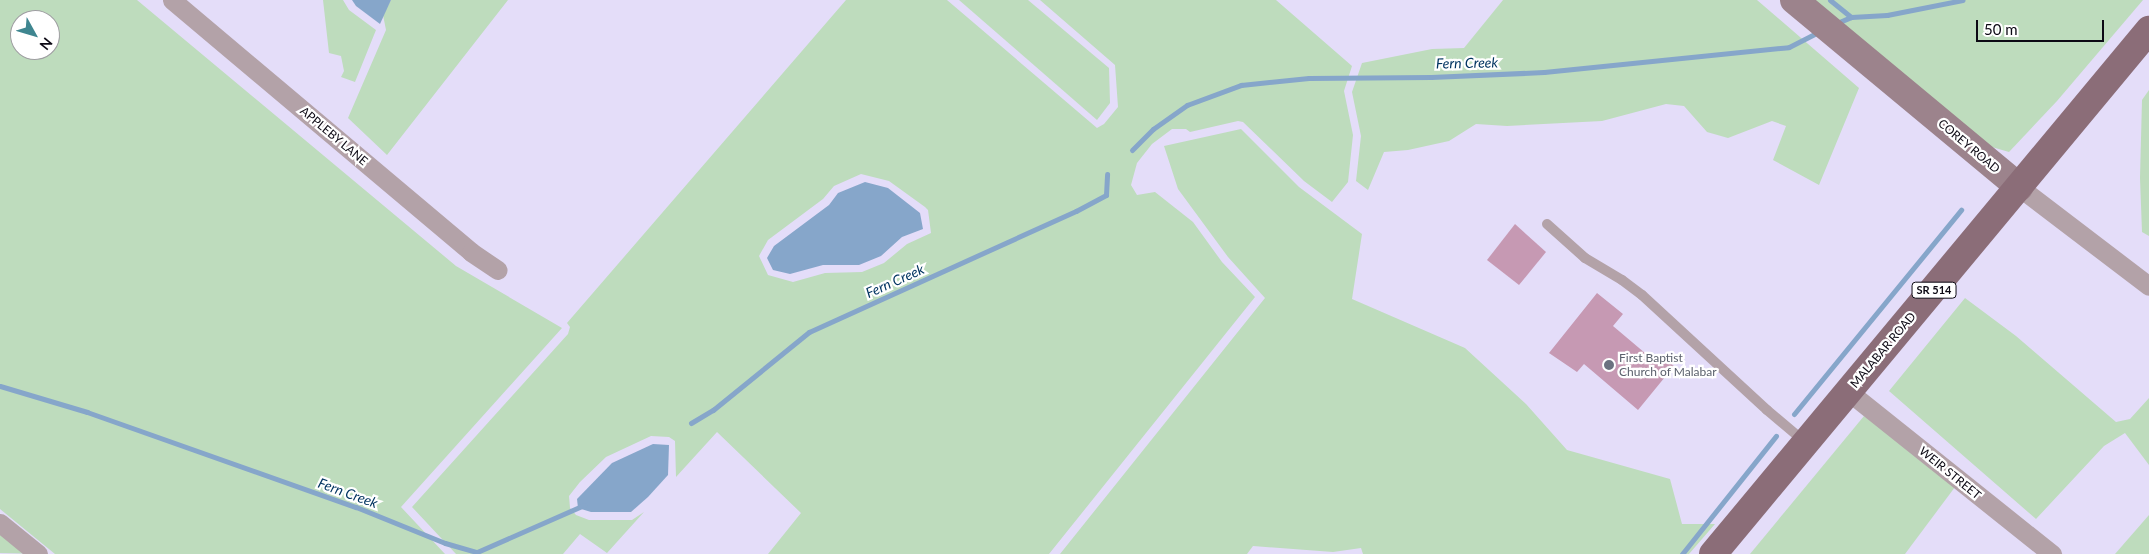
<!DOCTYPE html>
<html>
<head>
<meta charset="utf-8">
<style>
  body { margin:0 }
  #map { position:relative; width:2149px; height:554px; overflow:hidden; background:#e4ddf9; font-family:Lato,sans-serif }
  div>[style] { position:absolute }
  .green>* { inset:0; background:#bedcbd }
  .water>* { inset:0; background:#86a6ca }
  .stream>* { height:5px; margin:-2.5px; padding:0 2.5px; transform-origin:2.5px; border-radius:2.5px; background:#86a6ca }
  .building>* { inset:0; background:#c699b3 }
  .lane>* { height:10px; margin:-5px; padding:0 5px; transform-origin:5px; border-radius:5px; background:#b3a2a8 }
  .street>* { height:19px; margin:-9.5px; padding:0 9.5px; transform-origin:9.5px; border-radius:9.5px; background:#b3a2a8 }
  .secondary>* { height:28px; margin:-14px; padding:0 14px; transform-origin:14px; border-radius:14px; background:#9c838c }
  .primary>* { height:28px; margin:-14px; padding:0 14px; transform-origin:14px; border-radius:14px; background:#8b6d78 }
  .dots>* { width:14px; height:14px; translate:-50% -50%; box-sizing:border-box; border:2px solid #fff; border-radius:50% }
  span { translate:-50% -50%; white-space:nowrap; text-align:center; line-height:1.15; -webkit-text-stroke:4.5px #fff; paint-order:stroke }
  .shield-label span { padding:1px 4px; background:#fff; border:1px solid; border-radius:4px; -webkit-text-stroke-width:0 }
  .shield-label { font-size:11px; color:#0c0914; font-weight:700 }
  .street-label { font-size:12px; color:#0c0914 }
  .worship-label { font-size:12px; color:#5b616d }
  .left { translate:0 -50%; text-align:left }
  .water-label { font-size:14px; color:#013360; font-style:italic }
  .north { position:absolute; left:10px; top:10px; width:50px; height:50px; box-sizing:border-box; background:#fff; border:1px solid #9e9da1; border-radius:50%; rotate:129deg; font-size:14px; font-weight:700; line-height:20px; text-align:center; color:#0c0914 }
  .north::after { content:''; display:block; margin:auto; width:18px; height:22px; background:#3f8690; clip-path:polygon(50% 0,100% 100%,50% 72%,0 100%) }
  .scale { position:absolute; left:1976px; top:20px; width:128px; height:22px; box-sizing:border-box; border:2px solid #0c0914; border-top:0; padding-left:6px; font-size:15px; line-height:18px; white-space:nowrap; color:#0c0914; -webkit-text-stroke:4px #fff; paint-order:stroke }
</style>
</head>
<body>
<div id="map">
  <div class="green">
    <div style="clip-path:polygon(evenodd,0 0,137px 0,456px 266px,562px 328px,401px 507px,445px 554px,55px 554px,0 509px,0 0,20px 20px,50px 20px,50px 50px,20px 50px,20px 20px)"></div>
    <div style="clip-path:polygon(323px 0,343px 0,349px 10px,376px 30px,355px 82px,341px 77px,344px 71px,341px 56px,329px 53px)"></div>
    <div style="clip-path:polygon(391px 0,508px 0,387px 155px,348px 118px,386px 30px,383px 15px)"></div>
    <div style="clip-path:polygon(evenodd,846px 0,947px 0,1097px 128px,1104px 124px,1118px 107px,1115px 65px,1040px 0,1276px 0,1352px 66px,1344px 91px,1353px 135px,1348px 182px,1332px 202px,1304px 181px,1243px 122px,1238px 121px,1190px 132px,1186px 129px,1172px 129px,1152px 144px,1137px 163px,1131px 185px,1137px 195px,1155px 192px,1193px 222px,1222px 262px,1255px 297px,1049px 554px,768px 554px,801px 513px,717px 432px,676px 477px,675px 441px,669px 437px,651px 436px,606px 457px,580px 482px,569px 496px,570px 508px,576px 515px,589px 520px,632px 520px,644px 512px,607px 553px,580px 534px,563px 554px,456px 554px,412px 507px,568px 334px,570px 327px,567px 323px,846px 0,861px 174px,889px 181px,925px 207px,928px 210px,931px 233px,907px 244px,884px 263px,862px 272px,825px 273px,793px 282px,768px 275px,759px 256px,768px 240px,823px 199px,834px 186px,861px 174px)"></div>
    <div style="clip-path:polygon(959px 0,1028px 0,1109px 68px,1110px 103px,1097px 120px)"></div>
    <div style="clip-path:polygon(1503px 0,1757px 0,1859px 88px,1819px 185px,1773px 160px,1786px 126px,1772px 121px,1728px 138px,1707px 132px,1684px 106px,1666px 104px,1602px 121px,1507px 126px,1476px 124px,1449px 141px,1408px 150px,1384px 152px,1368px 190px,1356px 181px,1361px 136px,1352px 92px,1362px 63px,1432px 49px,1464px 48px)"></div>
    <div style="clip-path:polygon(1812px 0,2143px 0,2057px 101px,2009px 152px,1985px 145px)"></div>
    <div style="clip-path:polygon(2149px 90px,2149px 236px,2142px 232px,2140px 178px,2142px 100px)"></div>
    <div style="clip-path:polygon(1241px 129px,1299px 187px,1362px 234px,1352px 299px,1465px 348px,1526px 404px,1567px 450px,1670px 479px,1682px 524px,1715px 524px,1689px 554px,1363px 554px,1361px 548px,1333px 552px,1253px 546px,1247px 554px,1060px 554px,1265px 298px,1228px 257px,1178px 189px,1164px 146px)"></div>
    <div style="clip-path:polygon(1965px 298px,2016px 336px,2116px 422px,2130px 419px,2149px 398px,2149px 465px,2125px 433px,2104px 446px,2036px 519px,1889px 391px)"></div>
    <div style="clip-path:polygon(1864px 416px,1958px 483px,1905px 554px,1750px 554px)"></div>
    <div style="clip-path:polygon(2149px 515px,2149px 554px,2115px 554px)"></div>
    <div style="clip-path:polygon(0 519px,42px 554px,0 553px)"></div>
  </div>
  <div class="water">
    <div style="clip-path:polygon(352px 0,391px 0,380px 24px,356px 6px)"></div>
    <div style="clip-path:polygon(865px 182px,888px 188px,920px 213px,923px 229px,902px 237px,881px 256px,859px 265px,823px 265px,790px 274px,773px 270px,767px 258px,774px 246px,829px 205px,838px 193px)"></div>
    <div style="clip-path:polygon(653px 444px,669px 445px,668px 475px,648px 497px,631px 512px,591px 512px,578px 508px,577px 499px,612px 463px)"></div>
  </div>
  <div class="stream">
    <div style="left:1830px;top:0;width:27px;rotate:39deg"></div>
    <div style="left:1837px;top:23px;width:15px;rotate:-23deg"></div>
    <div style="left:1851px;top:17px;width:36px;rotate:-3deg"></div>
    <div style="left:1887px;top:15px;width:77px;rotate:-11.2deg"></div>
    <div style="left:1132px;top:150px;width:30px;rotate:-45deg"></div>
    <div style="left:1153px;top:129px;width:42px;rotate:-35.2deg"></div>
    <div style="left:1187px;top:105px;width:58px;rotate:-20.3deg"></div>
    <div style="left:1241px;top:85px;width:68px;rotate:-5.9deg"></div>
    <div style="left:1309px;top:78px;width:122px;rotate:-0.5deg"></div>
    <div style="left:1431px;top:77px;width:113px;rotate:-2.5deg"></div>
    <div style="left:1544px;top:72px;width:246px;rotate:-5.8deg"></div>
    <div style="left:1789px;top:47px;width:33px;rotate:-27deg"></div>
    <div style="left:0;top:386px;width:91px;rotate:16.6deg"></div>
    <div style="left:87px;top:412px;width:285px;rotate:19.5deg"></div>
    <div style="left:356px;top:507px;width:96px;rotate:22deg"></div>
    <div style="left:445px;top:543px;width:33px;rotate:16deg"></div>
    <div style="left:477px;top:552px;width:117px;rotate:-23.7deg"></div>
    <div style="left:1794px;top:414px;width:264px;rotate:-50.7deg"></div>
    <div style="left:691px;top:423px;width:26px;rotate:-31deg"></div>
    <div style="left:713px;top:410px;width:124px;rotate:-39.1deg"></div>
    <div style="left:809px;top:332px;width:293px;rotate:-24.4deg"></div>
    <div style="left:1076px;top:211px;width:34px;rotate:-28deg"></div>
    <div style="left:1106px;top:195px;width:21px;rotate:-87deg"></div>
    <div style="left:1682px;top:554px;width:151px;rotate:-51.5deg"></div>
  </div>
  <div class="building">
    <div style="clip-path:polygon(1515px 224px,1546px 252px,1519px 285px,1487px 260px)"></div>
    <div style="clip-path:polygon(1597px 293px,1623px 314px,1613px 326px,1658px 364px,1664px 358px,1674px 366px,1638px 410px,1584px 364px,1577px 372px,1549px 353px)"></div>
  </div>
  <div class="lane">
    <div style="left:1547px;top:224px;width:51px;rotate:41.8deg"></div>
    <div style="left:1585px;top:258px;width:43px;rotate:30.7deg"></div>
    <div style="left:1622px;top:280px;width:25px;rotate:37deg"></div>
    <div style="left:1642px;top:295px;width:170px;rotate:42.6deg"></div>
    <div style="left:1767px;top:410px;width:50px;rotate:40.1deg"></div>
  </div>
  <div class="street">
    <div style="left:172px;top:0;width:391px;rotate:40.1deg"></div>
    <div style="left:471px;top:252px;width:32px;rotate:34deg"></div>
    <div style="left:2019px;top:187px;width:163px;rotate:37.3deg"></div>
    <div style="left:1849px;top:392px;width:260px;rotate:38.6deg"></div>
    <div style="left:0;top:523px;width:49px;rotate:39.2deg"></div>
  </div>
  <div class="secondary">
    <div style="left:1794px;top:0;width:293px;rotate:39.7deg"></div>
  </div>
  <div class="primary">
    <div style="left:1713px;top:554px;width:682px;rotate:-50.24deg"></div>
  </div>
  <div class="dots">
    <div style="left:1609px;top:365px;background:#6b7280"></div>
  </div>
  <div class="shield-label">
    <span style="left:1934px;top:290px">SR 514</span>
  </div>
  <div class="street-label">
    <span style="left:334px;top:136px;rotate:40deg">APPLEBY LANE</span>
    <span style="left:1969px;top:146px;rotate:40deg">COREY ROAD</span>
    <span style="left:1883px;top:350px;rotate:-50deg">MALABAR ROAD</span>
    <span style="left:1950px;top:473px;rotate:39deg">WEIR STREET</span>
  </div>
  <div class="worship-label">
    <span class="left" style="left:1619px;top:365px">First Baptist<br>Church of Malabar</span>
  </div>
  <div class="water-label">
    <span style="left:1467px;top:63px;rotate:-1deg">Fern Creek</span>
    <span style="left:895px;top:281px;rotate:-24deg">Fern Creek</span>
    <span style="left:348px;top:493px;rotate:20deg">Fern Creek</span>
  </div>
  <div class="north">N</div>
  <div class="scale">50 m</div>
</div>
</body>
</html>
